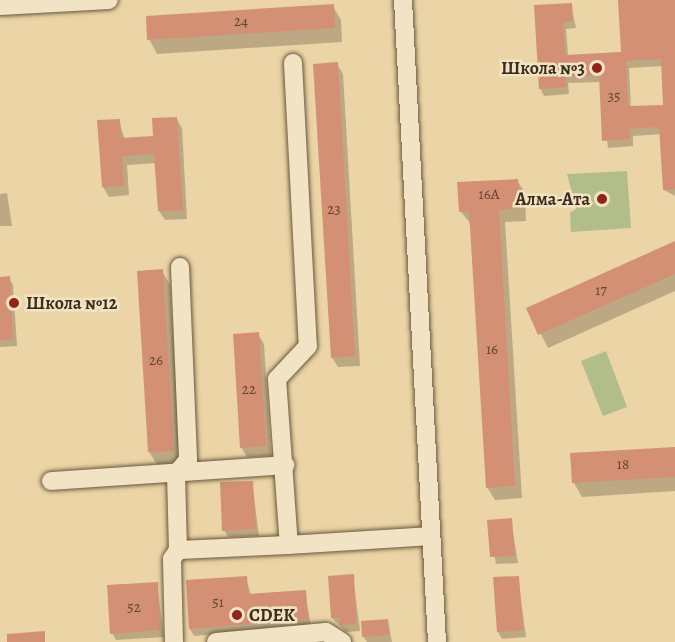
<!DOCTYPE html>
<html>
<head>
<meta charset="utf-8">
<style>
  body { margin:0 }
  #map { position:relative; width:675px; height:642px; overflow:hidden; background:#ebd4a5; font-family:Alegreya,serif }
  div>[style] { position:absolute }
  .green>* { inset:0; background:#b2be8a }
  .shadow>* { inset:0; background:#0003 }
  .building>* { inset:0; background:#d39075 }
  .roads { filter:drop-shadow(0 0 2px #68583e) drop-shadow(0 0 2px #68583e) }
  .minor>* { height:18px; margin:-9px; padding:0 9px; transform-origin:9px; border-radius:9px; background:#f2e3c4 }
  .dots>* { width:16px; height:16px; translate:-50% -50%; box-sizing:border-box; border:3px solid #f2e3c4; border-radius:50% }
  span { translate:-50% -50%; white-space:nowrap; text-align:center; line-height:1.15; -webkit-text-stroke:5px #f2e3c4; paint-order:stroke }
  .number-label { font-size:15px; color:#624632 }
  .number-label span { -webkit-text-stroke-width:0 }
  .poi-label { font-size:18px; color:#3d2e1c; font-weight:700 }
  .right { translate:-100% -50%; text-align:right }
  .left { translate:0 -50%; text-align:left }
</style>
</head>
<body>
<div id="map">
  <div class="green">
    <div style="clip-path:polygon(627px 171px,631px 228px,571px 232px,570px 213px,576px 209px,567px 174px)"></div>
    <div style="clip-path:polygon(606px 351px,627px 407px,603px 416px,581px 361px)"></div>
  </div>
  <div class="shadow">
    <div style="clip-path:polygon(evenodd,642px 0,675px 0,675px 196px,664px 190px,661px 134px,633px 136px,633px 146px,608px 148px,600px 82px,568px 83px,569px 94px,544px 96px,540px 88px,536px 7px,571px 5px,576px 28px,566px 29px,568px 56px,622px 53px,642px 0,663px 66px,665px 106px,631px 108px,629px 68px,663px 66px)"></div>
    <div style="clip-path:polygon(333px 6px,341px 20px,342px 42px,157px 54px,149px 39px)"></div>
    <div style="clip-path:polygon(337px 64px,343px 74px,360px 366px,338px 367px,332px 357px)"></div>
    <div style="clip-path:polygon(176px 118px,182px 128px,187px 219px,165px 220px,159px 211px,157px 163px,127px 165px,129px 195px,109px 197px,103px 187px,119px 121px,125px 140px,155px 138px)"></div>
    <div style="clip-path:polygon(517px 180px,525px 193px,526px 221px,505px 222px,522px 498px,495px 500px,487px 487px,471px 224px,460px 211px)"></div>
    <div style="clip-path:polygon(7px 193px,12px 226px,0 226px,0 194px)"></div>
    <div style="clip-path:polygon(675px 243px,675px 291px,548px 348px,528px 309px)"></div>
    <div style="clip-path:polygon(162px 271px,170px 285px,181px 465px,158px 466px,149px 452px)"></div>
    <div style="clip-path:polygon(0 278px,9px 278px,13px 285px,17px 346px,0 347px)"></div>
    <div style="clip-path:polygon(258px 334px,264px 344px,271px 456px,247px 457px,241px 447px)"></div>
    <div style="clip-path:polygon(675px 448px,675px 491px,582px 497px,574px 483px)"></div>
    <div style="clip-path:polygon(252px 482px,259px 536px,228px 537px,224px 530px)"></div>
    <div style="clip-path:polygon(511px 520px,518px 563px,496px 564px,489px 521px)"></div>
    <div style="clip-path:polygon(353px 576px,360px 631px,346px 632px,332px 618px)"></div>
    <div style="clip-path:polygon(518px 577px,526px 637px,502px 639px,498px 632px)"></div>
    <div style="clip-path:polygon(246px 578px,251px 595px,305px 592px,311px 626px,194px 636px,190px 629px)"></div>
    <div style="clip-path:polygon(157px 584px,164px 637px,116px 640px,112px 633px)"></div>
    <div style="clip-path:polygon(388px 621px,392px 642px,367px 642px,363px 636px)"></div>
  </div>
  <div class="building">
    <div style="clip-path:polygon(evenodd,618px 0,675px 0,675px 189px,663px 190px,659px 127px,629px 129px,630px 139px,602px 141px,599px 75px,565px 77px,566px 87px,539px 89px,534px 5px,572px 3px,573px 21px,563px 22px,565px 55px,621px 52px,618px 0,661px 59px,663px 105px,628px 106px,626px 61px,661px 59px)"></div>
    <div style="clip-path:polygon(334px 4px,335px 28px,147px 40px,146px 16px)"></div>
    <div style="clip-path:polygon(338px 62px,355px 356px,331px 358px,313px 64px)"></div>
    <div style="clip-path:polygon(177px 117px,183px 210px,158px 211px,154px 154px,122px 156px,124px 186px,102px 187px,97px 120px,120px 119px,121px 138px,153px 136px,152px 118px)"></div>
    <div style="clip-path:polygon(518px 179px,520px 208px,499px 210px,515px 486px,486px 488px,469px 211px,459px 212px,457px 182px)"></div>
    <div style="clip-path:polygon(675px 241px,675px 274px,538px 335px,526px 308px)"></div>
    <div style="clip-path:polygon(163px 269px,174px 451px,148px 452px,137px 271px)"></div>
    <div style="clip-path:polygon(10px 276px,13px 339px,0 340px,0 277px)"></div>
    <div style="clip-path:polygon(259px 332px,266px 446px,240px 448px,233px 334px)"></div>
    <div style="clip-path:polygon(675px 447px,675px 477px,572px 483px,570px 453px)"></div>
    <div style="clip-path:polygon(253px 481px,256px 529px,222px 531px,220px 482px)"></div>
    <div style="clip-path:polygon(512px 518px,515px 556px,490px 557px,487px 520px)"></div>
    <div style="clip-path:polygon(354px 574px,356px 624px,340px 625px,340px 618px,331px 618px,328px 576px)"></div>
    <div style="clip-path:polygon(247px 576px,248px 594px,306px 590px,308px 619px,189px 629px,186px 580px)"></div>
    <div style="clip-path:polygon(519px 576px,523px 630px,497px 632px,493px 577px)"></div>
    <div style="clip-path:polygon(158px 582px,160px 630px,110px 634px,107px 585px)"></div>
    <div style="clip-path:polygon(388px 619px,389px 635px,362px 637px,361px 621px)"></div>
    <div style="clip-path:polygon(45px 631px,45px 642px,7px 642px,7px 634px)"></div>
  </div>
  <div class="roads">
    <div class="minor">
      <div style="left:403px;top:0;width:643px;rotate:86.97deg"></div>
      <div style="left:0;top:6px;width:109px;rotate:-3.2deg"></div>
      <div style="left:293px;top:63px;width:283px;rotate:87deg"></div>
      <div style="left:308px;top:346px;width:45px;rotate:133.2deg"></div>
      <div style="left:277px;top:379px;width:166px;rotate:85.9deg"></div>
      <div style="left:289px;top:545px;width:142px;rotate:-3.6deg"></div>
      <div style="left:180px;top:267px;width:193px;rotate:87.6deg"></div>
      <div style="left:188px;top:460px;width:18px;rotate:131deg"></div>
      <div style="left:176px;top:474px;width:76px;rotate:88.5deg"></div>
      <div style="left:178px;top:550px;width:111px;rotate:-2.6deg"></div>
      <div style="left:51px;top:481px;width:235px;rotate:-3.9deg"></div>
      <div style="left:174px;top:642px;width:83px;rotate:-91.4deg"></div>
      <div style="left:172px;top:559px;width:11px;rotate:-56deg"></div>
      <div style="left:216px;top:642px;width:110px;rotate:-5.2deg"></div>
      <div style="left:326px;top:632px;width:19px;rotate:32deg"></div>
    </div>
  </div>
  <div class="dots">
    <div style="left:597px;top:68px;background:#8f2418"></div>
    <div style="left:602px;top:199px;background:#8f2418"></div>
    <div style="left:14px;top:303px;background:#8f2418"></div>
    <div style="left:237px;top:615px;background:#8f2418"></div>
  </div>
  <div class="number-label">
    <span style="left:241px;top:22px">24</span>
    <span style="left:614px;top:97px">35</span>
    <span style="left:489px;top:195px">16А</span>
    <span style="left:334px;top:210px">23</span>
    <span style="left:601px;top:291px">17</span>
    <span style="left:492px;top:350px">16</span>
    <span style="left:156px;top:361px">26</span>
    <span style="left:249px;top:390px">22</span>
    <span style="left:623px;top:465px">18</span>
    <span style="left:218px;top:603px">51</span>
    <span style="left:134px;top:608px">52</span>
  </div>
  <div class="poi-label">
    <span class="right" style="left:585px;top:68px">Школа №3</span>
    <span class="right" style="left:590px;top:199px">Алма-Ата</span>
    <span class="left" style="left:26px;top:303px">Школа №12</span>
    <span class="left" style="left:249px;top:615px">CDEK</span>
  </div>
</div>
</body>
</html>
